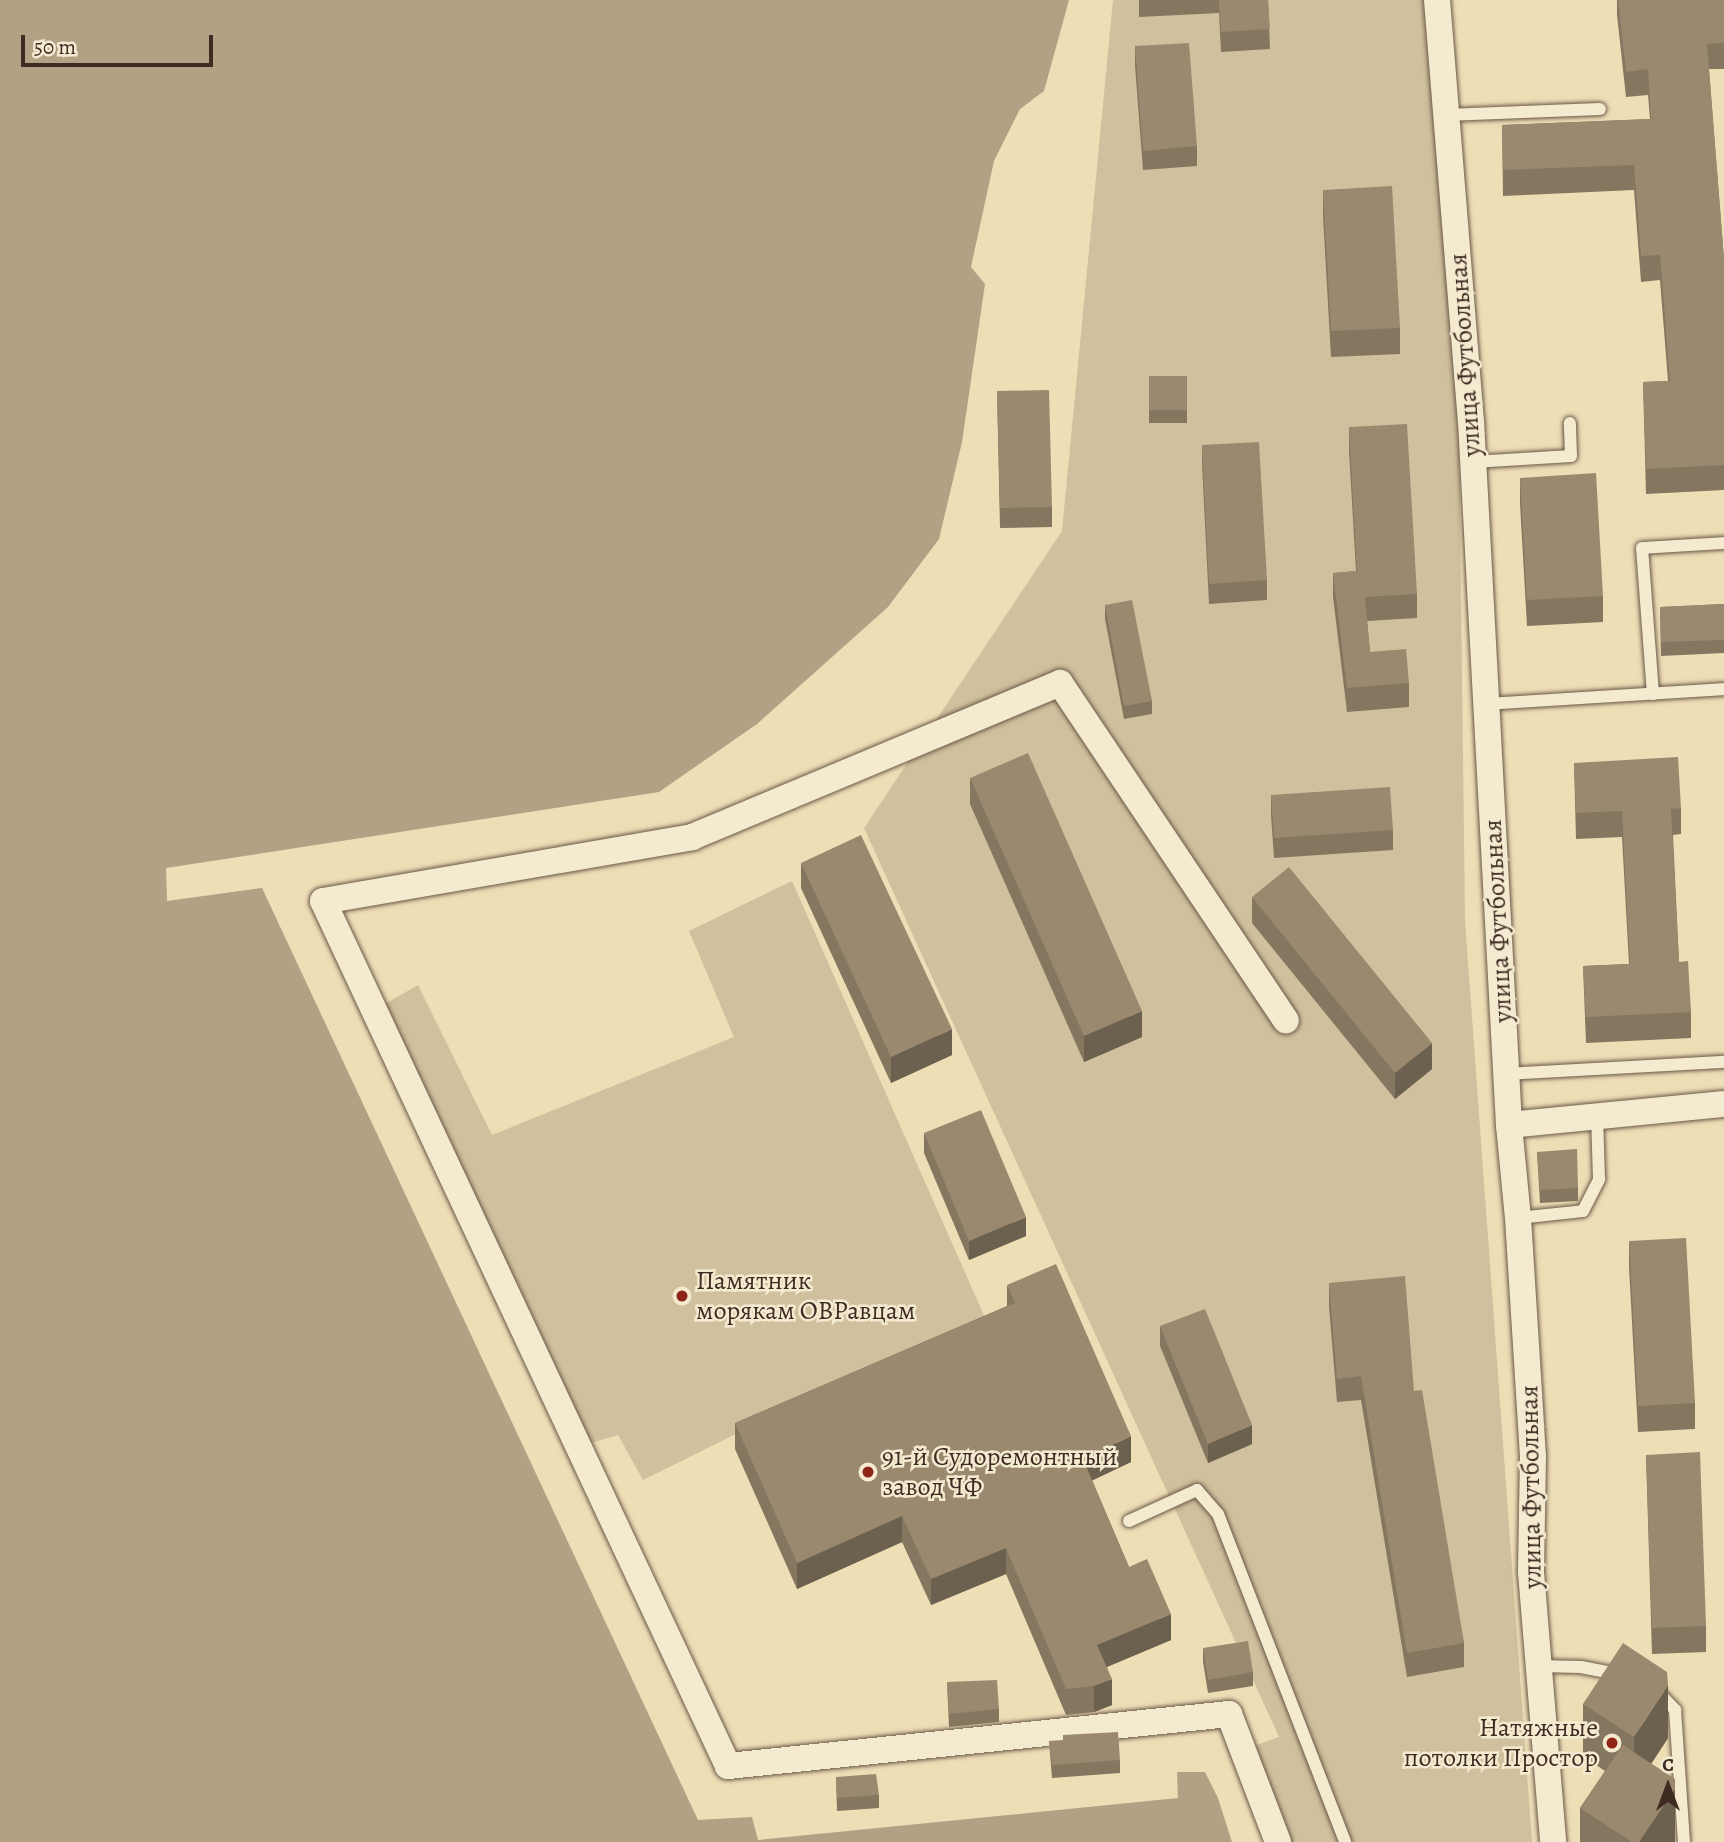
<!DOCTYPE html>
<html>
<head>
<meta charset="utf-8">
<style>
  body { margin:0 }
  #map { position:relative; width:1724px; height:1842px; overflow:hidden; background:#eedeb6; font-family:Alegreya,serif }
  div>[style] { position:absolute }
  .green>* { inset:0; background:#d0c09d }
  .water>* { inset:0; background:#b2a184 }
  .roads { filter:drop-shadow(0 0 2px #6a5848) drop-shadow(0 0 2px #6a5848) }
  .service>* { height:12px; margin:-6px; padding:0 6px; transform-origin:6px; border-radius:6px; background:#f4ead0 }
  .minor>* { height:26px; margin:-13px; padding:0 13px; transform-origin:13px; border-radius:13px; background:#f4ead0 }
  .wall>* { inset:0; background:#84765f }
  .shaded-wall>* { inset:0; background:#6c604e }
  .building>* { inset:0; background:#9a896f }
  .dots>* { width:19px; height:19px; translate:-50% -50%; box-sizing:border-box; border:4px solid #f4ead0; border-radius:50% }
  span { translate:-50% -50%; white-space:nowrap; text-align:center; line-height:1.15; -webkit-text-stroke:5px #f4ead0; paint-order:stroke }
  .street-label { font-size:26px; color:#3e2c23 }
  .poi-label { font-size:26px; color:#3e2c23 }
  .left { translate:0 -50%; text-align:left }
  .right { translate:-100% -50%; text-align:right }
  .north { position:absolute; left:1633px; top:1751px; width:70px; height:70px; -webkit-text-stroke:5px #f4ead0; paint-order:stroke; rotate:0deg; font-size:19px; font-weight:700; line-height:28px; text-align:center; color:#3e2c23 }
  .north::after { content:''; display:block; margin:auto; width:24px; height:32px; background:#3e2c23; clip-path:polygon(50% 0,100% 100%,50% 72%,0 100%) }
  .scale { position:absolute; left:21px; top:35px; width:192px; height:32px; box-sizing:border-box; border:4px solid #3e2c23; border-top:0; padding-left:9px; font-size:21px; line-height:24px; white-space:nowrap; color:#3e2c23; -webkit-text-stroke:5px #f4ead0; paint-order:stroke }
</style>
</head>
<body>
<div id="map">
  <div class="green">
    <div style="clip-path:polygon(1113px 0,1426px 0,1459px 426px,1465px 921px,1532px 1842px,1265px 1842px,1232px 1754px,1279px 1737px,864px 828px,1062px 531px)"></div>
    <div style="clip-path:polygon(792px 881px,986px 1320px,738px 1433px,643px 1480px,618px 1435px,584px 1445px,385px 1004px,418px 985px,492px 1135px,734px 1037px,689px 931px)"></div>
  </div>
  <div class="water">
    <div style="clip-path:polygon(0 0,1069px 0,1044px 91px,1020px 109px,994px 161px,971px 267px,985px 284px,962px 442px,939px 539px,888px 607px,757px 724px,659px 792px,166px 868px,167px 901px,262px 888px,698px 1820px,752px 1817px,758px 1840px,1178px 1798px,1177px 1772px,1205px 1772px,1218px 1798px,1232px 1842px,0 1842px)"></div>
  </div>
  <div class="roads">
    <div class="service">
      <div style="left:1446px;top:115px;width:154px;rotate:-2.2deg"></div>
      <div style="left:1473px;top:462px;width:98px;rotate:-3.5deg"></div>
      <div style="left:1571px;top:456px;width:33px;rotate:-92deg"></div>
      <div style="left:1653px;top:694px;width:146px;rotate:-94.3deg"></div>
      <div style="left:1642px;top:548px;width:82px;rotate:-3.5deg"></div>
      <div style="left:1486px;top:704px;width:238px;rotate:-3.6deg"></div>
      <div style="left:1506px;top:1074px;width:218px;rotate:-3.2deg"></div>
      <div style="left:1518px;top:1218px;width:65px;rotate:-6.1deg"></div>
      <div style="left:1583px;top:1211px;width:36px;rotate:-63deg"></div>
      <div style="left:1599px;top:1179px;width:63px;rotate:-91.8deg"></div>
      <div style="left:1129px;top:1521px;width:75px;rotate:-24.5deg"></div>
      <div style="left:1197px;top:1490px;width:32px;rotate:49deg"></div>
      <div style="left:1218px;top:1514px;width:352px;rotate:68.8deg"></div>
      <div style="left:1538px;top:1666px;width:43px;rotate:1.3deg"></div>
      <div style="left:1581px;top:1667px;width:38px;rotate:11deg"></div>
      <div style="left:1656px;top:1690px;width:28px;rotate:46deg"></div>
      <div style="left:1675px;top:1710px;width:132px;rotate:86.1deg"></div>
    </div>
    <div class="minor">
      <div style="left:1437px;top:0;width:422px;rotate:85.4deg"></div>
      <div style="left:1471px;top:421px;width:705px;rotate:86.91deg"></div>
      <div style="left:1509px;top:1125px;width:93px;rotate:84.5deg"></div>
      <div style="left:1518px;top:1218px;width:238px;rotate:86.4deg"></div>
      <div style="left:1533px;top:1456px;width:116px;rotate:91deg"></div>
      <div style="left:1531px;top:1572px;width:271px;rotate:85.3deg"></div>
      <div style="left:1509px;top:1125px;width:216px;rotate:-5.6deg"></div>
      <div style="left:1278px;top:1842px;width:137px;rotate:-110.9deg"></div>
      <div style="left:1229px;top:1714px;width:504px;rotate:174.07deg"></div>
      <div style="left:728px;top:1766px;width:955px;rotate:-115.09deg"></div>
      <div style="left:323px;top:901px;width:375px;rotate:-9.8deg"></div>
      <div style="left:692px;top:837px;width:399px;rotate:-22.7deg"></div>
      <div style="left:1060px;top:683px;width:406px;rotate:56.2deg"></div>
    </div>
  </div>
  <div class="wall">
    <div style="clip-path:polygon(1139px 0,1268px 0,1270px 49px,1221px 52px,1219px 13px,1139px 17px)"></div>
    <div style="clip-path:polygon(1617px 0,1724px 0,1724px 69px,1709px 69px,1724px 259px,1724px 490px,1646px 494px,1643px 382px,1668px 381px,1660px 280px,1641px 282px,1634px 190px,1503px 196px,1502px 125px,1650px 119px,1648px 95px,1626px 97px,1617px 15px)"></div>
    <div style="clip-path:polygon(1135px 46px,1197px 146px,1197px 166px,1143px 170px,1135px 66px)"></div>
    <div style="clip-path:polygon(1323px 190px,1400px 328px,1400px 354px,1331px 357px,1323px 216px)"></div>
    <div style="clip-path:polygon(1149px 376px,1187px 376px,1187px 423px,1149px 423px)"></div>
    <div style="clip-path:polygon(997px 391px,1052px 507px,1052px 527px,1000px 528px)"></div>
    <div style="clip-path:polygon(1349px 427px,1417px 594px,1417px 618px,1367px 621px,1370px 652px,1409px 683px,1409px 707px,1347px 712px,1333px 597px,1333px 573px,1356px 571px,1349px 451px)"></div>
    <div style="clip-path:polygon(1202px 445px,1267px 580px,1267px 600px,1209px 604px,1202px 464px)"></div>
    <div style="clip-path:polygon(1520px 478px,1603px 596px,1603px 622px,1527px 626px,1520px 504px)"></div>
    <div style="clip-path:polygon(1724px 604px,1724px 653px,1661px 656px,1660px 607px)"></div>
    <div style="clip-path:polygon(1105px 605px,1152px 701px,1152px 714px,1124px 719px,1105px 619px)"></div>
    <div style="clip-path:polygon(1574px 763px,1681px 808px,1681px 834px,1673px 835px,1679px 962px,1691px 1012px,1691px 1038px,1586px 1043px,1583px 966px,1629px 964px,1622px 837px,1576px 839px)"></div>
    <div style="clip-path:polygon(970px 778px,1142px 1037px,1084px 1062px,970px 804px)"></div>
    <div style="clip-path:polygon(1271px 795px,1393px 830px,1393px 850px,1274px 858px,1271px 815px)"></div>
    <div style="clip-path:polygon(801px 863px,952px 1055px,891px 1083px,801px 888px)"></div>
    <div style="clip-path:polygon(1252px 897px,1432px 1069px,1395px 1099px,1252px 923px)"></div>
    <div style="clip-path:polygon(924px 1133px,1026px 1236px,969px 1260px,924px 1153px)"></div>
    <div style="clip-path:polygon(1537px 1152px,1578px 1188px,1578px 1201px,1540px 1203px)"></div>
    <div style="clip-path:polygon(1629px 1241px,1695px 1403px,1695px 1429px,1638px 1432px,1629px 1267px)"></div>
    <div style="clip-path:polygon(1329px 1283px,1414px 1391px,1464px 1643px,1464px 1667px,1407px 1677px,1361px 1400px,1337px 1402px,1329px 1307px)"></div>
    <div style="clip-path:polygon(1007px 1285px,1131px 1462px,1092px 1480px,1129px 1567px,1171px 1640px,1107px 1667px,1112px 1705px,1094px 1712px,1066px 1715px,1006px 1574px,931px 1605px,902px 1542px,797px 1589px,735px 1449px,735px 1423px,1007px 1306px)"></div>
    <div style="clip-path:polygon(1160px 1326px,1252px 1444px,1208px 1463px,1160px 1346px)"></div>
    <div style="clip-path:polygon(1646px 1455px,1706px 1626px,1706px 1652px,1652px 1654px)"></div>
    <div style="clip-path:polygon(1203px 1648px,1253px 1672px,1253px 1686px,1208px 1693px,1203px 1662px)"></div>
    <div style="clip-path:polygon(947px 1682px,999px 1709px,999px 1722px,949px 1727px)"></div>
    <div style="clip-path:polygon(1583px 1704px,1668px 1738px,1651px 1764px,1675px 1842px,1580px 1842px,1580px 1808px,1605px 1771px,1583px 1756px)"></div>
    <div style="clip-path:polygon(1049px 1741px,1120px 1760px,1120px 1773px,1052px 1778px)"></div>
    <div style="clip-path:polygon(836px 1777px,879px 1795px,879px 1808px,837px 1811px)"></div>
  </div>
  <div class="shaded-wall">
    <div style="clip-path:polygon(1142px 1011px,1142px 1037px,1084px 1062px,1084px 1036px)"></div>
    <div style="clip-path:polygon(952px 1029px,952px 1055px,891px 1083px,891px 1057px)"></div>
    <div style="clip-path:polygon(1432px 1043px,1432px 1069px,1395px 1099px,1395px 1073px)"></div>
    <div style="clip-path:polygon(1026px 1217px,1026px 1236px,969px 1260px,969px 1241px)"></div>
    <div style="clip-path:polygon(1252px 1425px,1252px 1444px,1208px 1463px,1208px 1444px)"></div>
    <div style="clip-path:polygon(1131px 1436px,1131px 1462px,1083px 1485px,1083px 1459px)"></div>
    <div style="clip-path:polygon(902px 1516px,902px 1542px,797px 1589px,797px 1563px)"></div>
    <div style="clip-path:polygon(1006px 1548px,1006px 1574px,931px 1605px,931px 1579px)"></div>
    <div style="clip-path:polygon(1171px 1614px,1171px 1640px,1097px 1671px,1097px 1645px)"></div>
    <div style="clip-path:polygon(1112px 1679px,1112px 1705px,1094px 1712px,1094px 1686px)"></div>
    <div style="clip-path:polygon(1668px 1685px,1668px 1738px,1634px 1790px,1634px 1737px)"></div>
    <div style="clip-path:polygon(1675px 1789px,1675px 1842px,1639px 1842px)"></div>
  </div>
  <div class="building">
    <div style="clip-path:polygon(1219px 0,1268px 0,1270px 29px,1221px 32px)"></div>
    <div style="clip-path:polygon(1618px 0,1724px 0,1724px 43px,1707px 44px,1724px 259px,1724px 465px,1646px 469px,1643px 382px,1670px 381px,1660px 255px,1641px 256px,1634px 165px,1503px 170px,1502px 125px,1651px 119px,1648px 69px,1626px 72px)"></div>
    <div style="clip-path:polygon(1189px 43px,1197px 146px,1143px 151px,1135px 46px)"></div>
    <div style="clip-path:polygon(1392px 186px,1400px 328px,1331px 331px,1323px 190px)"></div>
    <div style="clip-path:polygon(1149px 376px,1187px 376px,1187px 410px,1149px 410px)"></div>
    <div style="clip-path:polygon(1049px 390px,1052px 507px,1000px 508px,997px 391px)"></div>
    <div style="clip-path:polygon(1407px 424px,1417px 594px,1365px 597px,1370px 652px,1406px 649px,1409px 683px,1347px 688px,1333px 573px,1357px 571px,1349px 427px)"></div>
    <div style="clip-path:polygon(1259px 442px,1267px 580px,1209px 584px,1202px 445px)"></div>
    <div style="clip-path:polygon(1596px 473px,1603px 596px,1527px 600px,1520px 478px)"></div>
    <div style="clip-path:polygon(1132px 600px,1152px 701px,1124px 706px,1105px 605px)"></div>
    <div style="clip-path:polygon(1724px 604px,1724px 640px,1661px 642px,1660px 607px)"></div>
    <div style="clip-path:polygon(1028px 753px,1142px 1011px,1084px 1036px,970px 778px)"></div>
    <div style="clip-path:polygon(1678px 757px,1681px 808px,1671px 809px,1679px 962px,1688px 961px,1691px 1012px,1586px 1017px,1583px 966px,1630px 964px,1622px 811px,1576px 813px,1574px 763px)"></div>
    <div style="clip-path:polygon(1390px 787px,1393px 830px,1274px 838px,1271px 795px)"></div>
    <div style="clip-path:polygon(861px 835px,952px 1029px,891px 1057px,801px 863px)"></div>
    <div style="clip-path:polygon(1289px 867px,1432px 1043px,1395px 1073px,1252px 897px)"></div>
    <div style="clip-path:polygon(981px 1110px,1026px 1217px,969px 1241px,924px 1133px)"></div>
    <div style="clip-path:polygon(1577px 1149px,1578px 1188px,1540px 1190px,1537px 1152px)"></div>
    <div style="clip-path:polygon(1686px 1238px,1695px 1403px,1638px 1406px,1629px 1241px)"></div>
    <div style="clip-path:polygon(1056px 1264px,1131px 1436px,1083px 1459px,1129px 1567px,1147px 1559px,1171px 1614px,1097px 1645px,1112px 1679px,1094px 1686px,1066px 1689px,1006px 1548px,931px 1579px,902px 1516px,797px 1563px,735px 1423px,1015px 1303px,1007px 1285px)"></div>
    <div style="clip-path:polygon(1405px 1276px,1414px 1391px,1422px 1390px,1464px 1643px,1407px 1653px,1361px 1376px,1337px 1379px,1329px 1283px)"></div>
    <div style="clip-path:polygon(1205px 1309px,1252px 1425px,1208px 1444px,1160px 1326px)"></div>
    <div style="clip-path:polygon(1700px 1452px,1706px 1626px,1652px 1628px,1646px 1455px)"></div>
    <div style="clip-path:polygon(1248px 1641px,1253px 1672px,1208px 1680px,1203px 1648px)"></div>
    <div style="clip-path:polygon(1623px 1643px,1667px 1672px,1668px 1685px,1634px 1737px,1583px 1704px)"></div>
    <div style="clip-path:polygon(997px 1680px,999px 1709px,949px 1714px,947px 1682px)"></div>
    <div style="clip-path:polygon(1118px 1732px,1120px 1760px,1052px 1765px,1049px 1741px,1063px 1740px,1063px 1735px)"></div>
    <div style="clip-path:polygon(1623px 1745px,1675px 1779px,1675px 1789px,1639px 1842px,1632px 1842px,1580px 1808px)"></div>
    <div style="clip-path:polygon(876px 1774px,879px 1795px,837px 1798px,836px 1777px)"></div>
  </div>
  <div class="dots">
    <div style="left:682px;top:1296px;background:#8f2418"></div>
    <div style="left:868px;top:1472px;background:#8f2418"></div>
    <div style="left:1612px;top:1743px;background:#8f2418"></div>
  </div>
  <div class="street-label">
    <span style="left:1465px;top:355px;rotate:-94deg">улица Футбольная</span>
    <span style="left:1498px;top:921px;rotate:-93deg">улица Футбольная</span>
    <span style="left:1531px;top:1487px;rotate:-91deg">улица Футбольная</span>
  </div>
  <div class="poi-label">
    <span class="left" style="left:696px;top:1296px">Памятник<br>морякам ОВРавцам</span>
    <span class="left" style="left:882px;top:1472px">91-й Судоремонтный<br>завод ЧФ</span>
    <span class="right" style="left:1598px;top:1743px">Натяжные<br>потолки Простор</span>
  </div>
  <div class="north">С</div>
  <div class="scale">50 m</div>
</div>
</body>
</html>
